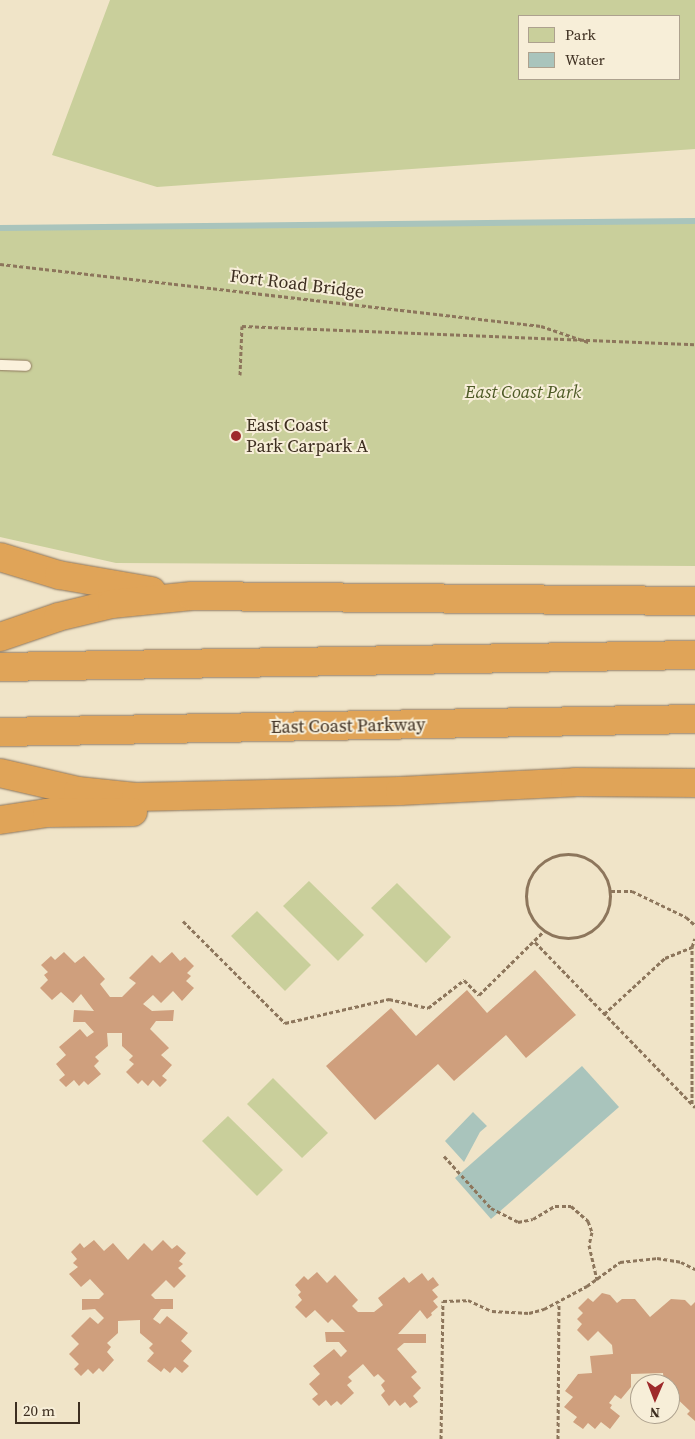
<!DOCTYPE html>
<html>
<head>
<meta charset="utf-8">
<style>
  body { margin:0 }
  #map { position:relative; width:695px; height:1439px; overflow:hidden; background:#f0e4c8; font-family:"Source Serif 4",serif }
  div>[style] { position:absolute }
  .green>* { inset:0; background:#c9cf9b }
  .water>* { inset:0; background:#a9c4bc }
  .stream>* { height:6px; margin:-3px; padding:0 3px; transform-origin:3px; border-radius:3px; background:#a9c4bc }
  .building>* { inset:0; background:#cf9f7d }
  .path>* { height:3px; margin-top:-1.5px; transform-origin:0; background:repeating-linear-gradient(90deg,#8d765c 0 4px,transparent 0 6.5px) }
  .path>.ring { margin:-1.5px; padding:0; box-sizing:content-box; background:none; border:3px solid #8d765c; border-radius:50% }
  .roads { filter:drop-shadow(0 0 1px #8d765c) drop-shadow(0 0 1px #8d765c) }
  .lane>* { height:10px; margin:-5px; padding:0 5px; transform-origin:5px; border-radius:5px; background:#faf1dc }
  .highway>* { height:28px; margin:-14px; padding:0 14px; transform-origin:14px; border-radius:14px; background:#e0a458 }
  .dots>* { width:14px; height:14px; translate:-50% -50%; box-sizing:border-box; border:2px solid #f7eed8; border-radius:50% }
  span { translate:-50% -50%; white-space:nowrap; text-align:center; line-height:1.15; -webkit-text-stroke:4px #f7eed8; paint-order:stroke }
  .street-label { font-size:18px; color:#3d2e20 }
  .park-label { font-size:18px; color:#4d5a26; font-style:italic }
  .poi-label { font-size:18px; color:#3d2e20 }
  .left { translate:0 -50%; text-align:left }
  .legend { position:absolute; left:518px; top:15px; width:162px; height:65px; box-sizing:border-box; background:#f7eed8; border:1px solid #ada18e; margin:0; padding:6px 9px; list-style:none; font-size:15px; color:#3d2e20 }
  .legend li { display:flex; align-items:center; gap:10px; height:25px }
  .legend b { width:25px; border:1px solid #ada18e }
  .north { position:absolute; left:630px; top:1374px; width:50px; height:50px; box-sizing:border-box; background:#f7eed8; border:1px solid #ada18e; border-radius:50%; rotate:181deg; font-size:14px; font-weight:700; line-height:20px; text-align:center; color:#3d2e20 }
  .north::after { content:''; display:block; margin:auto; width:18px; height:22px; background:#9e2a2b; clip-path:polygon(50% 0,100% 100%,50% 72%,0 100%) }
  .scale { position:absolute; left:15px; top:1402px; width:65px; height:22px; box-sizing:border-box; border:2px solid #3d2e20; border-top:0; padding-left:6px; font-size:15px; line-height:18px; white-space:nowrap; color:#3d2e20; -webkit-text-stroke:4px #f7eed8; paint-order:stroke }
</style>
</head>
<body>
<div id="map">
  <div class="green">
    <div style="clip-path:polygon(evenodd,110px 0,695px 0,695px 149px,157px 187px,52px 155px,110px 0,519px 16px,679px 16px,679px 79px,519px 79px,519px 16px)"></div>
    <div style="clip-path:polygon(695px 220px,695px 566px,116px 563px,0 537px,0 226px)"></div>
    <div style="clip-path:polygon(309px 881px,364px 935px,338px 961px,283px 906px)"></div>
    <div style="clip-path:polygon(397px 883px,451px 937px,426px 963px,371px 908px)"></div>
    <div style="clip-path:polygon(257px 911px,311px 965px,285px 991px,231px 936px)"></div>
    <div style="clip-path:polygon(273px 1078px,328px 1133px,302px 1158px,247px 1104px)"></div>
    <div style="clip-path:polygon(228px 1116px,283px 1170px,257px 1196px,202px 1141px)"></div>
  </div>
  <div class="water">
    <div style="clip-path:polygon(582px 1066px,619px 1107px,491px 1219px,455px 1178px)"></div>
    <div style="clip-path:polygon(473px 1112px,487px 1126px,480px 1132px,464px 1162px,445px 1141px)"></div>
  </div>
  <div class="stream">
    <div style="left:0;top:228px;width:695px;rotate:-0.58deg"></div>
  </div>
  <div class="building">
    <div style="clip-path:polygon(64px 952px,75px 963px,84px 956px,105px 979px,100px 984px,110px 997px,122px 997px,136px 983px,129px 978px,152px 955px,160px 963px,172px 952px,180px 961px,185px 957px,194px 966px,187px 973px,191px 976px,186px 981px,194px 988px,182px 1001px,173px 991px,161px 1003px,153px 995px,143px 1004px,152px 1011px,174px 1010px,173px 1021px,156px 1021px,150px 1029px,169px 1048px,161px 1055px,172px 1065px,162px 1076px,167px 1080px,160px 1087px,153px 1080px,148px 1086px,142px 1080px,138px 1084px,126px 1072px,134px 1064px,129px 1060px,133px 1056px,122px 1046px,122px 1033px,107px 1033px,108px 1046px,95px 1057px,99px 1061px,94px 1066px,101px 1074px,88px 1085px,84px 1081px,79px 1086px,74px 1080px,66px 1087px,59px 1080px,65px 1075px,56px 1064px,66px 1055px,59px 1047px,80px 1029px,87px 1037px,94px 1032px,85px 1022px,73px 1022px,74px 1010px,94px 1011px,81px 994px,73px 1003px,61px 992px,52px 1000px,40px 988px,48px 980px,44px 975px,48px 972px,41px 965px,51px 956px,55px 960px)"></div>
    <div style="clip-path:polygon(535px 970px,576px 1015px,526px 1058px,506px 1035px,454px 1081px,438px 1064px,375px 1120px,326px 1066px,391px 1008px,416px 1036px,467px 990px,487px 1013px)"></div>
    <div style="clip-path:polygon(94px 1240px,104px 1251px,113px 1243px,128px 1260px,144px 1243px,152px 1251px,163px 1240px,172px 1249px,177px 1245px,186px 1253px,179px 1261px,183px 1264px,178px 1268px,186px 1276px,174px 1288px,166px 1280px,151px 1295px,155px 1299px,173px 1299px,173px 1309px,161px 1309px,153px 1319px,160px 1324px,167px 1316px,188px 1333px,181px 1341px,192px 1351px,183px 1361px,189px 1366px,182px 1373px,175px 1367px,170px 1373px,164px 1368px,161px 1372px,147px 1361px,154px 1353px,149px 1348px,153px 1344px,140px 1333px,140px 1320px,118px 1321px,118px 1333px,107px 1343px,111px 1347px,107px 1352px,114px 1360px,103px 1372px,99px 1368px,93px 1374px,88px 1369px,81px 1376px,74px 1369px,79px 1364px,69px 1354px,79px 1344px,71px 1336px,90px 1317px,98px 1324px,104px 1318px,95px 1309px,82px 1310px,82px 1299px,99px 1299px,104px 1294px,90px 1279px,81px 1287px,69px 1274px,78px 1267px,73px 1263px,77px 1259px,71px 1252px,80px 1243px,84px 1248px)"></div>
    <div style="clip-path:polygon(317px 1272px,327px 1283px,335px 1275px,358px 1300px,352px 1306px,358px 1312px,374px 1312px,383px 1305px,378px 1298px,404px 1277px,409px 1283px,422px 1273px,428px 1281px,433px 1277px,439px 1285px,432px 1290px,438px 1297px,433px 1301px,438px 1307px,431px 1313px,432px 1315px,427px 1319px,420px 1310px,398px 1334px,426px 1334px,426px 1343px,404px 1343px,397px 1349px,417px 1372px,411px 1377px,421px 1388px,413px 1396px,418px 1402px,410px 1408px,405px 1402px,400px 1406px,395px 1400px,389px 1406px,381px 1395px,385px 1391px,381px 1385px,385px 1381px,378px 1374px,374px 1377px,363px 1364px,348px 1377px,352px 1381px,347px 1385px,354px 1393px,341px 1405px,337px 1401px,331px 1406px,326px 1400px,319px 1406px,312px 1399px,318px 1394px,309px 1384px,320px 1374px,313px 1366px,334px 1349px,341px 1357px,347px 1351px,339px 1342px,326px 1342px,325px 1332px,345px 1332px,332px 1319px,328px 1323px,315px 1310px,306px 1318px,295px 1307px,302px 1300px,298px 1295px,301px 1292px,295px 1285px,304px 1276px,308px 1280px)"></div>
    <div style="clip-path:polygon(602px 1293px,610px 1295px,617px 1303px,622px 1299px,635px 1299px,650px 1317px,671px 1299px,685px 1300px,691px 1306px,695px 1302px,695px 1421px,687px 1414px,690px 1411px,670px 1392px,670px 1384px,664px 1384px,663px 1373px,631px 1374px,631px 1387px,621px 1399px,615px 1395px,609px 1403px,612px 1405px,610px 1408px,620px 1416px,610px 1429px,601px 1422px,595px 1429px,588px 1423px,583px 1429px,573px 1422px,577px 1417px,564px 1407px,573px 1397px,565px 1391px,578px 1374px,592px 1373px,590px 1356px,613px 1354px,612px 1345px,598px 1331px,588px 1341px,577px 1330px,582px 1324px,577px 1319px,583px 1313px,578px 1308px,588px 1298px,593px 1302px)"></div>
  </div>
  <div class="path">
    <div style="left:0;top:264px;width:545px;rotate:6.54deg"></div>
    <div style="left:541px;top:326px;width:50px;rotate:18.8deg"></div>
    <div style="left:240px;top:375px;width:49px;rotate:-87.7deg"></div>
    <div style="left:242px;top:326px;width:453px;rotate:2.3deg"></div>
    <div class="ring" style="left:526px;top:854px;width:81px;height:81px"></div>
    <div style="left:611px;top:891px;width:21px"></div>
    <div style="left:632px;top:891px;width:60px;rotate:25.7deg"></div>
    <div style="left:686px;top:917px;width:12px;rotate:42deg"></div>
    <div style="left:183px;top:921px;width:144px;rotate:45deg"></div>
    <div style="left:285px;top:1023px;width:107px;rotate:-13deg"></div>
    <div style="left:389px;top:999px;width:40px;rotate:13deg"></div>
    <div style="left:428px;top:1008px;width:46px;rotate:-37.9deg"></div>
    <div style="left:464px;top:980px;width:21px;rotate:45deg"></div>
    <div style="left:479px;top:995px;width:91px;rotate:-44.6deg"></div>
    <div style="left:535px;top:942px;width:230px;rotate:45.9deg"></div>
    <div style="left:604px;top:1014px;width:83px;rotate:-42.6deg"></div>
    <div style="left:665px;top:958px;width:29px;rotate:-22deg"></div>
    <div style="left:692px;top:1104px;width:157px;rotate:-90deg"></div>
    <div style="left:692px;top:947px;width:9px;rotate:-72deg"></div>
    <div style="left:444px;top:1156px;width:70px;rotate:47.9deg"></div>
    <div style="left:491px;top:1208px;width:30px;rotate:27deg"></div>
    <div style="left:518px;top:1222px;width:15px;rotate:-11deg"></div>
    <div style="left:533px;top:1219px;width:26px;rotate:-31deg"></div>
    <div style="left:555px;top:1206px;width:16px"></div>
    <div style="left:571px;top:1206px;width:23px;rotate:41deg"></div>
    <div style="left:588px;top:1221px;width:12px;rotate:70deg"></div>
    <div style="left:592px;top:1232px;width:13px;rotate:103deg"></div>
    <div style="left:589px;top:1245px;width:36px;rotate:77deg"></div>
    <div style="left:441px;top:1439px;width:138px;rotate:-89.2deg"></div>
    <div style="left:443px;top:1301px;width:25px;rotate:-2deg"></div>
    <div style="left:468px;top:1300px;width:26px;rotate:25deg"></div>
    <div style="left:492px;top:1311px;width:37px;rotate:3deg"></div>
    <div style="left:529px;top:1313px;width:16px;rotate:-15deg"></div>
    <div style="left:544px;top:1309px;width:49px;rotate:-28.1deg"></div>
    <div style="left:587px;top:1286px;width:41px;rotate:-36deg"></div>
    <div style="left:620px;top:1262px;width:37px;rotate:-6deg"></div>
    <div style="left:657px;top:1258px;width:24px;rotate:9deg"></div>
    <div style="left:681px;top:1262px;width:16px;rotate:27deg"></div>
    <div style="left:558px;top:1439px;width:137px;rotate:-89.6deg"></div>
  </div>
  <div class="roads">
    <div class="lane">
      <div style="left:0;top:365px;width:26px;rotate:2deg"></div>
    </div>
    <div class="highway">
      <div style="left:0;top:557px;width:62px;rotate:17deg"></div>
      <div style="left:59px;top:575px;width:94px;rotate:9.8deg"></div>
      <div style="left:0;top:637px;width:61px;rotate:-19deg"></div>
      <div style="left:58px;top:617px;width:56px;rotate:-13.5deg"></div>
      <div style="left:112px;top:604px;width:80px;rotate:-5.7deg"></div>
      <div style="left:192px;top:596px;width:503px;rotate:0.57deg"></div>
      <div style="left:0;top:667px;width:695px;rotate:-0.99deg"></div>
      <div style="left:0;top:732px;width:695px;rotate:-1.07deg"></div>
      <div style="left:0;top:773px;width:80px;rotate:13deg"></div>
      <div style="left:78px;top:791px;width:58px;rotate:5.9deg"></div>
      <div style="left:136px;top:797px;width:264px;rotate:-1.3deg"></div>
      <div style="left:400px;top:791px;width:175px;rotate:-2.9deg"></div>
      <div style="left:575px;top:782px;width:120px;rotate:0.5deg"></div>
      <div style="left:0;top:820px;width:48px;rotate:-8.5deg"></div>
      <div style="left:47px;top:813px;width:86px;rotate:-0.7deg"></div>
    </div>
  </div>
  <div class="dots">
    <div style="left:236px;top:436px;background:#9e2a2b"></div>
  </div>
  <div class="street-label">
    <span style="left:297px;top:284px;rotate:7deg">Fort Road Bridge</span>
    <span style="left:348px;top:726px;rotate:-1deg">East Coast Parkway</span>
  </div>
  <div class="park-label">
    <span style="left:523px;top:392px">East Coast Park</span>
  </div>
  <div class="poi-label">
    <span class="left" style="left:246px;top:436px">East Coast<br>Park Carpark A</span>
  </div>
  <ul class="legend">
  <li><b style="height:14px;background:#c9cf9b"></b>Park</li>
  <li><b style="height:14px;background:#a9c4bc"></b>Water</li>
  </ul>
  <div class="north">N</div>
  <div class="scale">20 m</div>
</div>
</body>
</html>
